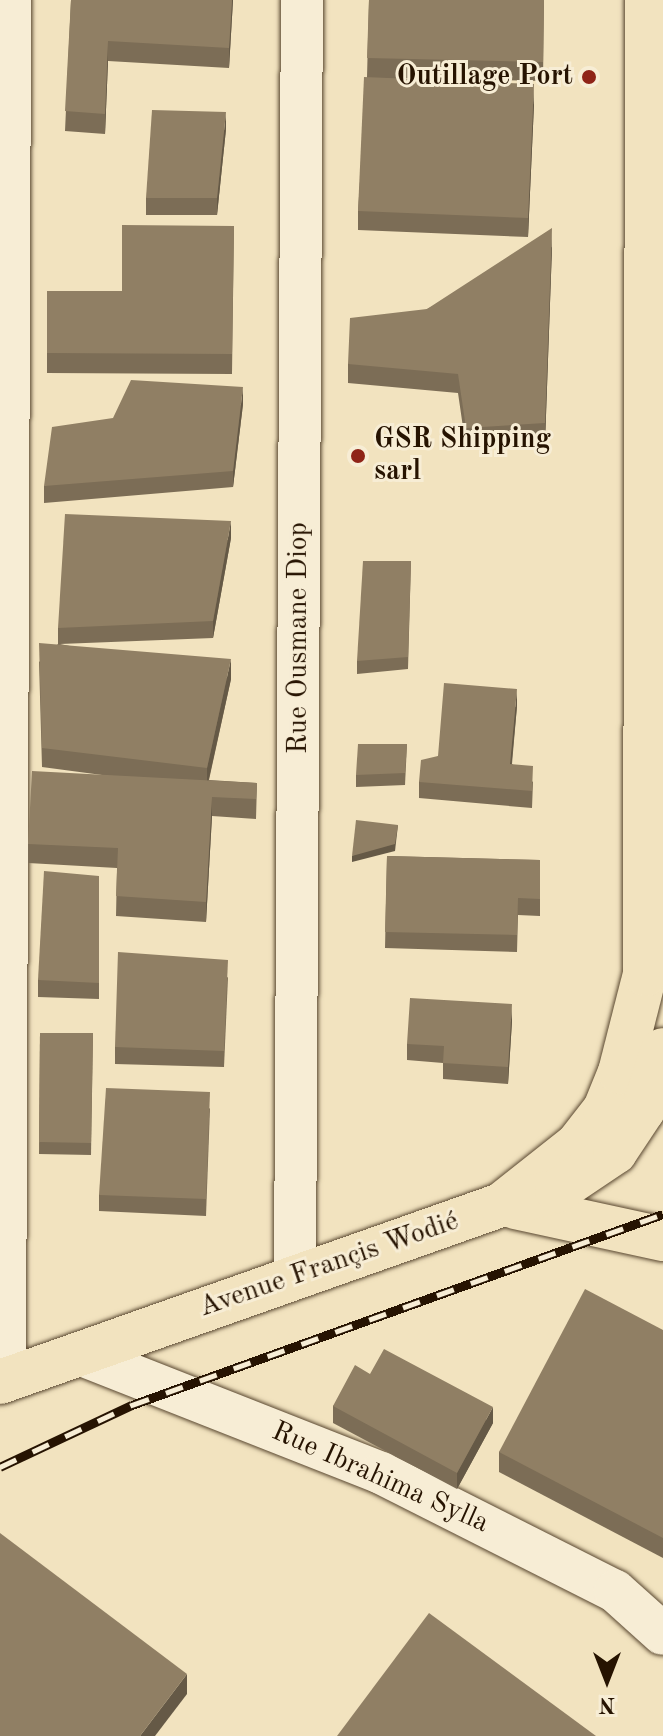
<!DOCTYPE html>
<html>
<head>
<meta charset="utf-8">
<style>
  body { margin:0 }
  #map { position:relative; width:663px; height:1736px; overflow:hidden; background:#f2e3bf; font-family:"Old Standard TT",serif }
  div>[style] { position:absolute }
  .roads { filter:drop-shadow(0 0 2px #594730) drop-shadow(0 0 2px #594730) }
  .minor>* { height:42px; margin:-21px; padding:0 21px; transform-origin:21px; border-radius:21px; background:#f7edd5 }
  .major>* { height:44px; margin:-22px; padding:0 22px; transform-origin:22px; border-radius:22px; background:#f2e3bf }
  .rail>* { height:9px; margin-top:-4.5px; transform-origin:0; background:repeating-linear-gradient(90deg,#f7edd5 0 18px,#261301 0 36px); box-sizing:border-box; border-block:2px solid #261301 }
  .wall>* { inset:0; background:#7c6d56 }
  .shaded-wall>* { inset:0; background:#655946 }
  .building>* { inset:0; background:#907f64 }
  .dots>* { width:22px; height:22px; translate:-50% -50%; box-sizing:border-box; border:4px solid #f7edd5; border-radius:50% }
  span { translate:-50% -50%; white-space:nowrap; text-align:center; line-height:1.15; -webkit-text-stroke:6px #f7edd5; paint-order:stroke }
  .poi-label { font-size:28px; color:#261301; font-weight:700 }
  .right { translate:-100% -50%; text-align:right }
  .left { translate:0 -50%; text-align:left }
  .street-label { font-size:28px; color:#261301 }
  .north { position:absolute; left:567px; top:1640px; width:80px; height:80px; -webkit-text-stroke:6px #f7edd5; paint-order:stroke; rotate:180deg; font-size:22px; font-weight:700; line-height:32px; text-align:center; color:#261301 }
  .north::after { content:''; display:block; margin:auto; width:28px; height:36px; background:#261301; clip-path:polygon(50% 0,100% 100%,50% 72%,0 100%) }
</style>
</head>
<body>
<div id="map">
  <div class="roads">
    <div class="minor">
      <div style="left:295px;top:1277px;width:1277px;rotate:-89.69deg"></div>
      <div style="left:79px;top:1354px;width:325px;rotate:21.5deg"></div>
      <div style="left:381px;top:1473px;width:262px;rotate:26.8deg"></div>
      <div style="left:615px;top:1591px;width:64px;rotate:41.9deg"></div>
      <div style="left:5px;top:1380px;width:1380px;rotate:-89.79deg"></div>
    </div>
    <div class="major">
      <div style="left:501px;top:1205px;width:97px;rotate:-38.3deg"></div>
      <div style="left:577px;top:1145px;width:46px;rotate:-52.1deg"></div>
      <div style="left:605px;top:1109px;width:40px;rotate:-68deg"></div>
      <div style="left:620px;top:1072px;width:101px;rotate:-75.7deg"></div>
      <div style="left:645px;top:974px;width:974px;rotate:-89.88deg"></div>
      <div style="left:515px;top:1207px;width:151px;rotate:12.2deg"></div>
      <div style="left:0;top:1382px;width:531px;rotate:-19.46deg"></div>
      <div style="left:501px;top:1205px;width:58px;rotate:-14deg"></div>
      <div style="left:557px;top:1191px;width:70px;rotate:-33.9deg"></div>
      <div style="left:615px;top:1152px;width:50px;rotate:-56.3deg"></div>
      <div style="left:643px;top:1110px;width:63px;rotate:-71.6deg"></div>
    </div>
  </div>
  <div class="rail">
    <div style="left:0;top:1467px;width:146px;rotate:-25.2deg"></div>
    <div style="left:132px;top:1405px;width:564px;rotate:-19.78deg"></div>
  </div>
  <div class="wall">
    <div style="clip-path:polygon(71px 0,233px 0,229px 68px,108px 61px,105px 134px,65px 131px)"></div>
    <div style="clip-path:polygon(369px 0,544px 0,543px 81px,395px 78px,534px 104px,528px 237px,358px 230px,358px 211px,367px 77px)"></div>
    <div style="clip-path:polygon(226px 129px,217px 215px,146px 215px,146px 198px)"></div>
    <div style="clip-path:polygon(234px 226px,232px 374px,47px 373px,47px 291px,122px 291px)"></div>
    <div style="clip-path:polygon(552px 247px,545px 443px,466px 448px,458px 393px,348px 383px,348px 364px,427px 309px)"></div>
    <div style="clip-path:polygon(243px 404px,233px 487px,44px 503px,44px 486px)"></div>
    <div style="clip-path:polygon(231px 538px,213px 638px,60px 644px,231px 679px,209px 780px,257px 783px,256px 819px,212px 816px,206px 922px,116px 916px,117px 868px,28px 863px,28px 844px,102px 775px,42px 767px,39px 662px,58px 644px,58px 628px)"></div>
    <div style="clip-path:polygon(411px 561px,408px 669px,357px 674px,357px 661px)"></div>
    <div style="clip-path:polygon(517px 706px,512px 764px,533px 782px,532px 808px,419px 798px,419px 782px,438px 756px)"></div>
    <div style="clip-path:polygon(407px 744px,405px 785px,356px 787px,356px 775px)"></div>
    <div style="clip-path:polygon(387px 856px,540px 860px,540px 916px,518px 915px,517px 952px,385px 948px)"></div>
    <div style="clip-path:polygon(99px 876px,99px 999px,38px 997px,38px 980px)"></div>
    <div style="clip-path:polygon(228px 977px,224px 1067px,115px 1064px,115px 1047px)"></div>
    <div style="clip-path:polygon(512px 1021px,508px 1084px,443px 1079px,443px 1063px,407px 1060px,407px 1044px)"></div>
    <div style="clip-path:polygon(40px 1033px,93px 1033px,91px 1155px,39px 1154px)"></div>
    <div style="clip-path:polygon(210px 1108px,206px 1216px,99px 1211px,99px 1195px)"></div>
    <div style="clip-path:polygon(663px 1330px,663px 1558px,499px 1472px,499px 1452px)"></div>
    <div style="clip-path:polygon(370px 1374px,493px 1423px,457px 1489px,333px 1423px,333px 1406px)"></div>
  </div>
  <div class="shaded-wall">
    <div style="clip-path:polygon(232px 0,233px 0,229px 68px,229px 48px)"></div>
    <div style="clip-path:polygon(108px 41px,108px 61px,105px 134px,105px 114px)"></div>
    <div style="clip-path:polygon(534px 84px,534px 104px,528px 237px,528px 218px)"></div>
    <div style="clip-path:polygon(226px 112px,226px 129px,217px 215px,217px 198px)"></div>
    <div style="clip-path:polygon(552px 228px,552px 247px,545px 443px,545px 423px)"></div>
    <div style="clip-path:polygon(243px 387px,243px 404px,233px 487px,233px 471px)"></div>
    <div style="clip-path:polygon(231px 521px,231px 538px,213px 638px,213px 621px)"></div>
    <div style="clip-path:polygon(231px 659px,231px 679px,207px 787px,207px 768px)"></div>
    <div style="clip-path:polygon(517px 689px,517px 706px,510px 780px,510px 764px)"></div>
    <div style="clip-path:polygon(212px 797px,212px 816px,206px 922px,206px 902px)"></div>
    <div style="clip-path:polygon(398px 825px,395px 851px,352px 862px,352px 856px)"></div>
    <div style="clip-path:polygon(512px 1004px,512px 1021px,508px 1084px,508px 1067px)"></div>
    <div style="clip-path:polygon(493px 1407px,493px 1423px,457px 1489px,457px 1473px)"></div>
    <div style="clip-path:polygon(187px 1674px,187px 1694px,155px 1736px,140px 1736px)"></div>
  </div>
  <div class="building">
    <div style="clip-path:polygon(71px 0,232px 0,229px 48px,108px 41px,105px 114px,65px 111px)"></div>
    <div style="clip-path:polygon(369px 0,544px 0,543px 62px,367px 58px)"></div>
    <div style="clip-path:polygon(364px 77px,534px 84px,528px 218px,358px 211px)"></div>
    <div style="clip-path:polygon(152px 110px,226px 112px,217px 198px,146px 198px)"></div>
    <div style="clip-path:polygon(122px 225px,234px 226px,232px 354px,47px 353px,47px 291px,122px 291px)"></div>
    <div style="clip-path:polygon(552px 228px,545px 423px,466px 428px,458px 374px,348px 364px,350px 318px,427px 309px)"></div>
    <div style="clip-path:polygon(131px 380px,243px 387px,233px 471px,44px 486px,52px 427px,113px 418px)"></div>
    <div style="clip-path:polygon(65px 514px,231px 521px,213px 621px,58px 628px)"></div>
    <div style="clip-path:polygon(363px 561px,411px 561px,408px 657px,357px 661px)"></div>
    <div style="clip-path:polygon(39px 643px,231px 659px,207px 768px,42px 748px)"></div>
    <div style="clip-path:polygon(444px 683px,517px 689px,510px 764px,533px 766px,532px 791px,419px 782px,421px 760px,438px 756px)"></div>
    <div style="clip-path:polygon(358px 744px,407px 744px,405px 773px,356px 775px)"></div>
    <div style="clip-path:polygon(32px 771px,257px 783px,256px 799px,212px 797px,206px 902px,116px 896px,118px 848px,28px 844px)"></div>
    <div style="clip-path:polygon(356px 820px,398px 825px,395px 844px,352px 856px)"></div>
    <div style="clip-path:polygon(387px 856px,540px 860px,540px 899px,518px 898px,517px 935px,385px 932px)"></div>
    <div style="clip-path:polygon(44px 871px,99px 876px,99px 983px,38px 980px)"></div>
    <div style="clip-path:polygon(118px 952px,228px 960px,224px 1051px,115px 1047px)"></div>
    <div style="clip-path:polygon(410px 998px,512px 1004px,508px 1067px,443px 1063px,444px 1046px,407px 1044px)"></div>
    <div style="clip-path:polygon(40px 1033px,93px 1033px,91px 1143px,39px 1142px)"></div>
    <div style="clip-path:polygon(106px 1088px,210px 1092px,206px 1199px,99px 1195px)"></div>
    <div style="clip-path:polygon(585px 1289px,663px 1330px,663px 1538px,499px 1452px)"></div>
    <div style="clip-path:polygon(384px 1349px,493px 1407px,457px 1473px,333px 1406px,355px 1365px,370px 1374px)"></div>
    <div style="clip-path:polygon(0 1533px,187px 1674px,140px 1736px,0 1736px)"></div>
    <div style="clip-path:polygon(429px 1613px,596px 1736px,337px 1736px)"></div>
  </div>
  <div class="dots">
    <div style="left:589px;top:77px;background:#8f2418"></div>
    <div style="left:358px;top:456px;background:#8f2418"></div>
  </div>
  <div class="poi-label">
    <span class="right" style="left:573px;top:77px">Outillage Port</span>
    <span class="left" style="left:374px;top:456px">GSR Shipping<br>sarl</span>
  </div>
  <div class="street-label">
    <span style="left:299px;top:638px;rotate:-90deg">Rue Ousmane Diop</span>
    <span style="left:329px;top:1265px;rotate:-19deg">Avenue Françis Wodié</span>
    <span style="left:380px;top:1478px;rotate:24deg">Rue Ibrahima Sylla</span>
  </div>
  <div class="north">N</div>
</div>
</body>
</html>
